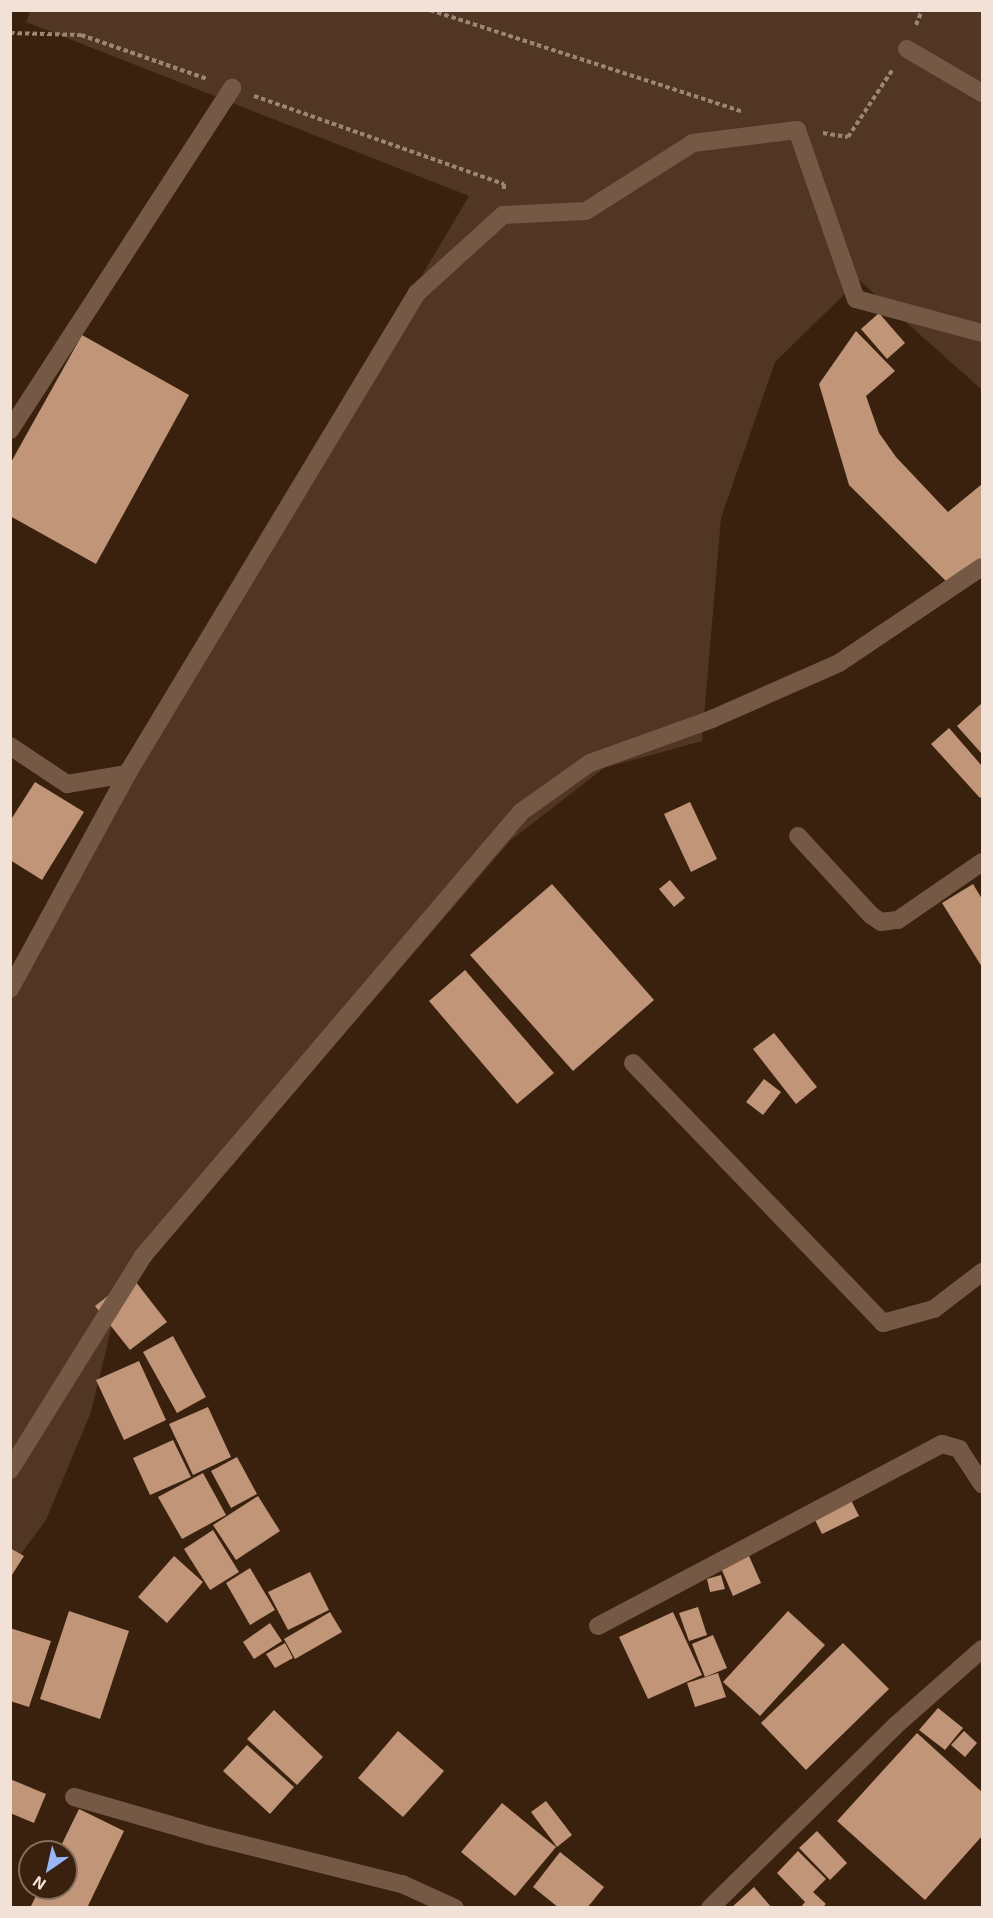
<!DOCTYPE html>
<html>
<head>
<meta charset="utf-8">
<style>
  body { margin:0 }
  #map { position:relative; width:993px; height:1918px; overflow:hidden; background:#39210e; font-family:"Exo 2",sans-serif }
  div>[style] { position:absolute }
  .green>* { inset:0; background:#513723 }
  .building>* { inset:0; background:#c09578 }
  .path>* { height:4px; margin-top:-2px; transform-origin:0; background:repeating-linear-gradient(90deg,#9a8677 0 4.5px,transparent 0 7.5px) }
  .street>* { height:18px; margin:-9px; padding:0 9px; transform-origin:9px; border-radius:9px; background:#755945 }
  span { translate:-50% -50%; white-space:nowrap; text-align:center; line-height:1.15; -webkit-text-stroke:6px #39210e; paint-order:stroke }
  .frame { position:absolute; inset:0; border:12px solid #f2e1d6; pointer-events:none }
  .north { position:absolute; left:18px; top:1840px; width:60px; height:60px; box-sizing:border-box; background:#39210e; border:2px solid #836e5e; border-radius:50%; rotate:214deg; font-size:16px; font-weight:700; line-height:24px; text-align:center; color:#f2e1d6 }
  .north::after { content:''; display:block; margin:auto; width:21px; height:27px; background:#96b6fd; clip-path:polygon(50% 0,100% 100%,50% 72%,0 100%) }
</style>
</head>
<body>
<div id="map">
  <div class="green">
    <div style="clip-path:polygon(30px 11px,982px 11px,982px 390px,859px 280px,775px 362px,721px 518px,702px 741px,604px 768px,511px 840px,119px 1296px,91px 1412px,46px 1520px,11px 1567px,11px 978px,66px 877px,469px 196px,26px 22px)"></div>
  </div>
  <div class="building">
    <div style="clip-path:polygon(879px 313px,905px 343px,887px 359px,861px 329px)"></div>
    <div style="clip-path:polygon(856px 331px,895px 371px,866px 396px,879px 433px,896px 457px,948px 512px,982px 484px,982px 565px,956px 591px,849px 485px,819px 384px)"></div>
    <div style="clip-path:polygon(82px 335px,189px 395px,96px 564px,10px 516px,10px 464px)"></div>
    <div style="clip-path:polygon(982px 703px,982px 754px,957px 726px)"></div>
    <div style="clip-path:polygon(949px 728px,982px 766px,982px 796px,980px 798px,931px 744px)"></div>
    <div style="clip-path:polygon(35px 782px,84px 812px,42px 880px,10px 860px,10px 821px)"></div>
    <div style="clip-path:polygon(690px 802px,717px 859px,691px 872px,664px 814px)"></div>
    <div style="clip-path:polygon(670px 880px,685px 898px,674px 907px,659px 889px)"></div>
    <div style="clip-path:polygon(552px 884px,654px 1000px,573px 1071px,470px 955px)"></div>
    <div style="clip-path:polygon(973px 884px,982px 899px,982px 967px,942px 903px)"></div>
    <div style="clip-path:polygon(465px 970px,554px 1073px,517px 1104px,429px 1001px)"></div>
    <div style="clip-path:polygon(774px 1033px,817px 1087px,796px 1104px,753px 1049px)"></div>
    <div style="clip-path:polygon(764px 1079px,781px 1092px,763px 1115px,746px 1102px)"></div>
    <div style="clip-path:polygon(132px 1277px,167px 1322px,130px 1350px,95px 1306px)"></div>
    <div style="clip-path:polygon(173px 1336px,206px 1397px,177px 1413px,143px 1352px)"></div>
    <div style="clip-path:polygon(139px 1361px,166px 1420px,124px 1440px,96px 1380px)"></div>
    <div style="clip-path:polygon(208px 1407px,231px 1457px,193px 1475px,169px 1424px)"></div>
    <div style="clip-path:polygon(173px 1440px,191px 1477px,150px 1495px,133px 1458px)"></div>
    <div style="clip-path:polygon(237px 1457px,257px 1494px,231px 1508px,211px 1471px)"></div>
    <div style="clip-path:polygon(203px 1473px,226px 1515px,182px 1539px,158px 1497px)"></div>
    <div style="clip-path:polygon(258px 1496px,280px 1531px,236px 1560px,213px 1525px)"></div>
    <div style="clip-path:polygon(849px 1496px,859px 1516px,822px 1534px,812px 1514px)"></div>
    <div style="clip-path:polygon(213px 1530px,239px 1572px,210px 1590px,184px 1549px)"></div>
    <div style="clip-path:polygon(10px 1548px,24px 1556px,10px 1578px)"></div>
    <div style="clip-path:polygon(174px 1556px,203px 1582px,167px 1623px,138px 1597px)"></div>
    <div style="clip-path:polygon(749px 1556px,761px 1583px,733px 1596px,721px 1568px)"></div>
    <div style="clip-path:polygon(250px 1568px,275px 1610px,250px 1625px,226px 1583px)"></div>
    <div style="clip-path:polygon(310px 1572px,329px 1610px,288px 1630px,268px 1592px)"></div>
    <div style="clip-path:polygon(721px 1575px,725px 1589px,710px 1592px,707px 1579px)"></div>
    <div style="clip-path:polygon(698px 1607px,707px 1635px,689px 1641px,679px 1613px)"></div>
    <div style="clip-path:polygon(69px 1611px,129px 1631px,100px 1719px,40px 1699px)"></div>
    <div style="clip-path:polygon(788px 1611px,825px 1645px,760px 1716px,723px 1682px)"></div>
    <div style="clip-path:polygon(330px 1612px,342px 1632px,295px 1659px,284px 1639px)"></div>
    <div style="clip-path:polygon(673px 1612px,702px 1675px,648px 1699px,619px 1637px)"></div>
    <div style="clip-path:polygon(270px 1623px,282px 1641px,254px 1659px,243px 1642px)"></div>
    <div style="clip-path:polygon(10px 1628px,51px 1641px,29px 1707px,10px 1701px)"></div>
    <div style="clip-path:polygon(713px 1635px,727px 1668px,705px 1677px,692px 1644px)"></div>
    <div style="clip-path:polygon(285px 1643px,293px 1658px,275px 1668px,266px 1654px)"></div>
    <div style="clip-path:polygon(843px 1643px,889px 1689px,806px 1770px,761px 1723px)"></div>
    <div style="clip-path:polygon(718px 1673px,726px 1697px,695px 1707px,687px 1683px)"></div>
    <div style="clip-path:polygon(938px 1708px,963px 1728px,945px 1750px,919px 1730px)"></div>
    <div style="clip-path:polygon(274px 1710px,323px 1757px,297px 1785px,247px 1739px)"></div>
    <div style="clip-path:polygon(398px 1731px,444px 1771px,403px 1817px,358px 1778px)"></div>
    <div style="clip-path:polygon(964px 1731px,977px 1743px,965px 1757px,951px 1745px)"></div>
    <div style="clip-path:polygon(917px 1733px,982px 1792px,982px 1836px,925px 1900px,837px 1821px)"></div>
    <div style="clip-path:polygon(247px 1745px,294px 1787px,270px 1814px,223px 1771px)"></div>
    <div style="clip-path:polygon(10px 1779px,46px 1794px,34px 1823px,10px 1813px)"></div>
    <div style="clip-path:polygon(546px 1801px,572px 1835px,557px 1847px,531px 1812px)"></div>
    <div style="clip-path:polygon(502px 1803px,556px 1847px,515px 1896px,461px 1852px)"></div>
    <div style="clip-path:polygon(79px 1809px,124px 1831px,87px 1908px,30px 1908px,40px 1888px,66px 1888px,66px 1852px,58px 1852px)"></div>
    <div style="clip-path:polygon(817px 1831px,847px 1863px,830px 1880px,799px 1848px)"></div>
    <div style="clip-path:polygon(798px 1851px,826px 1879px,813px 1892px,826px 1904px,822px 1908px,800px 1908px,805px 1902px,777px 1873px)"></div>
    <div style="clip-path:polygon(560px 1852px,604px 1887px,587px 1908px,559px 1908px,533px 1887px)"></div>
    <div style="clip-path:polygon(754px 1887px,772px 1908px,731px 1908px)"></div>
  </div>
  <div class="path">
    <div style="left:430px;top:10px;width:327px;rotate:18deg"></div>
    <div style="left:916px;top:25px;width:16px;rotate:-68deg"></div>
    <div style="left:10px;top:33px;width:71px;rotate:1.6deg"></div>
    <div style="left:81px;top:35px;width:133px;rotate:19.2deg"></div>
    <div style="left:254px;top:96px;width:265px;rotate:19.4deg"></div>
    <div style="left:504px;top:184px;width:6px;rotate:90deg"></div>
    <div style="left:823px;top:133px;width:25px;rotate:9deg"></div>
    <div style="left:848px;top:137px;width:82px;rotate:-56.5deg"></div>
  </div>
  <div class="street">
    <div style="left:907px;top:49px;width:87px;rotate:30.4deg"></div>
    <div style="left:10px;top:430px;width:408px;rotate:-57deg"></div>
    <div style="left:10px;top:746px;width:69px;rotate:33.7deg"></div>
    <div style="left:67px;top:784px;width:61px;rotate:-9.5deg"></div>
    <div style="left:798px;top:836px;width:108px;rotate:47.3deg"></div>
    <div style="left:871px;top:915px;width:12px;rotate:35deg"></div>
    <div style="left:881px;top:922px;width:17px;rotate:-7deg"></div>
    <div style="left:898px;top:920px;width:102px;rotate:-34.6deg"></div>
    <div style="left:10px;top:989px;width:245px;rotate:-61.4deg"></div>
    <div style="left:127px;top:774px;width:562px;rotate:-58.91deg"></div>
    <div style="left:417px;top:293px;width:116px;rotate:-42.2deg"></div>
    <div style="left:503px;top:215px;width:83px;rotate:-2.8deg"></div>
    <div style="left:586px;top:211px;width:127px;rotate:-32.4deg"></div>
    <div style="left:693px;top:143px;width:105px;rotate:-7.1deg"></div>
    <div style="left:797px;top:130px;width:179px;rotate:70.8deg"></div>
    <div style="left:856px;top:299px;width:131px;rotate:15.1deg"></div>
    <div style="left:633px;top:1063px;width:361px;rotate:46.1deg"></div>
    <div style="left:883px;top:1323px;width:53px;rotate:-15.4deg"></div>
    <div style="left:934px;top:1309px;width:61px;rotate:-37.6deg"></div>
    <div style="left:10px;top:1470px;width:252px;rotate:-58.1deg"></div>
    <div style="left:143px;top:1256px;width:583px;rotate:-49.59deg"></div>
    <div style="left:521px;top:812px;width:85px;rotate:-35.4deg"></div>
    <div style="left:590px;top:763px;width:130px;rotate:-19.8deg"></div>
    <div style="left:712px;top:719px;width:139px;rotate:-23.8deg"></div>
    <div style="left:839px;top:663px;width:172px;rotate:-33.9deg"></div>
    <div style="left:598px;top:1626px;width:389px;rotate:-27.9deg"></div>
    <div style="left:942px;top:1444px;width:18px;rotate:16deg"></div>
    <div style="left:959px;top:1449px;width:42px;rotate:56.7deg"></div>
    <div style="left:74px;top:1797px;width:141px;rotate:16.1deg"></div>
    <div style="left:209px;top:1836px;width:199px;rotate:14deg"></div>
    <div style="left:402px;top:1884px;width:58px;rotate:24.4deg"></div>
    <div style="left:710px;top:1908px;width:260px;rotate:-44.5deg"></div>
    <div style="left:895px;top:1726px;width:116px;rotate:-41.5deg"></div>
  </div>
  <div class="frame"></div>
  <div class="north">N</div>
</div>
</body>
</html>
